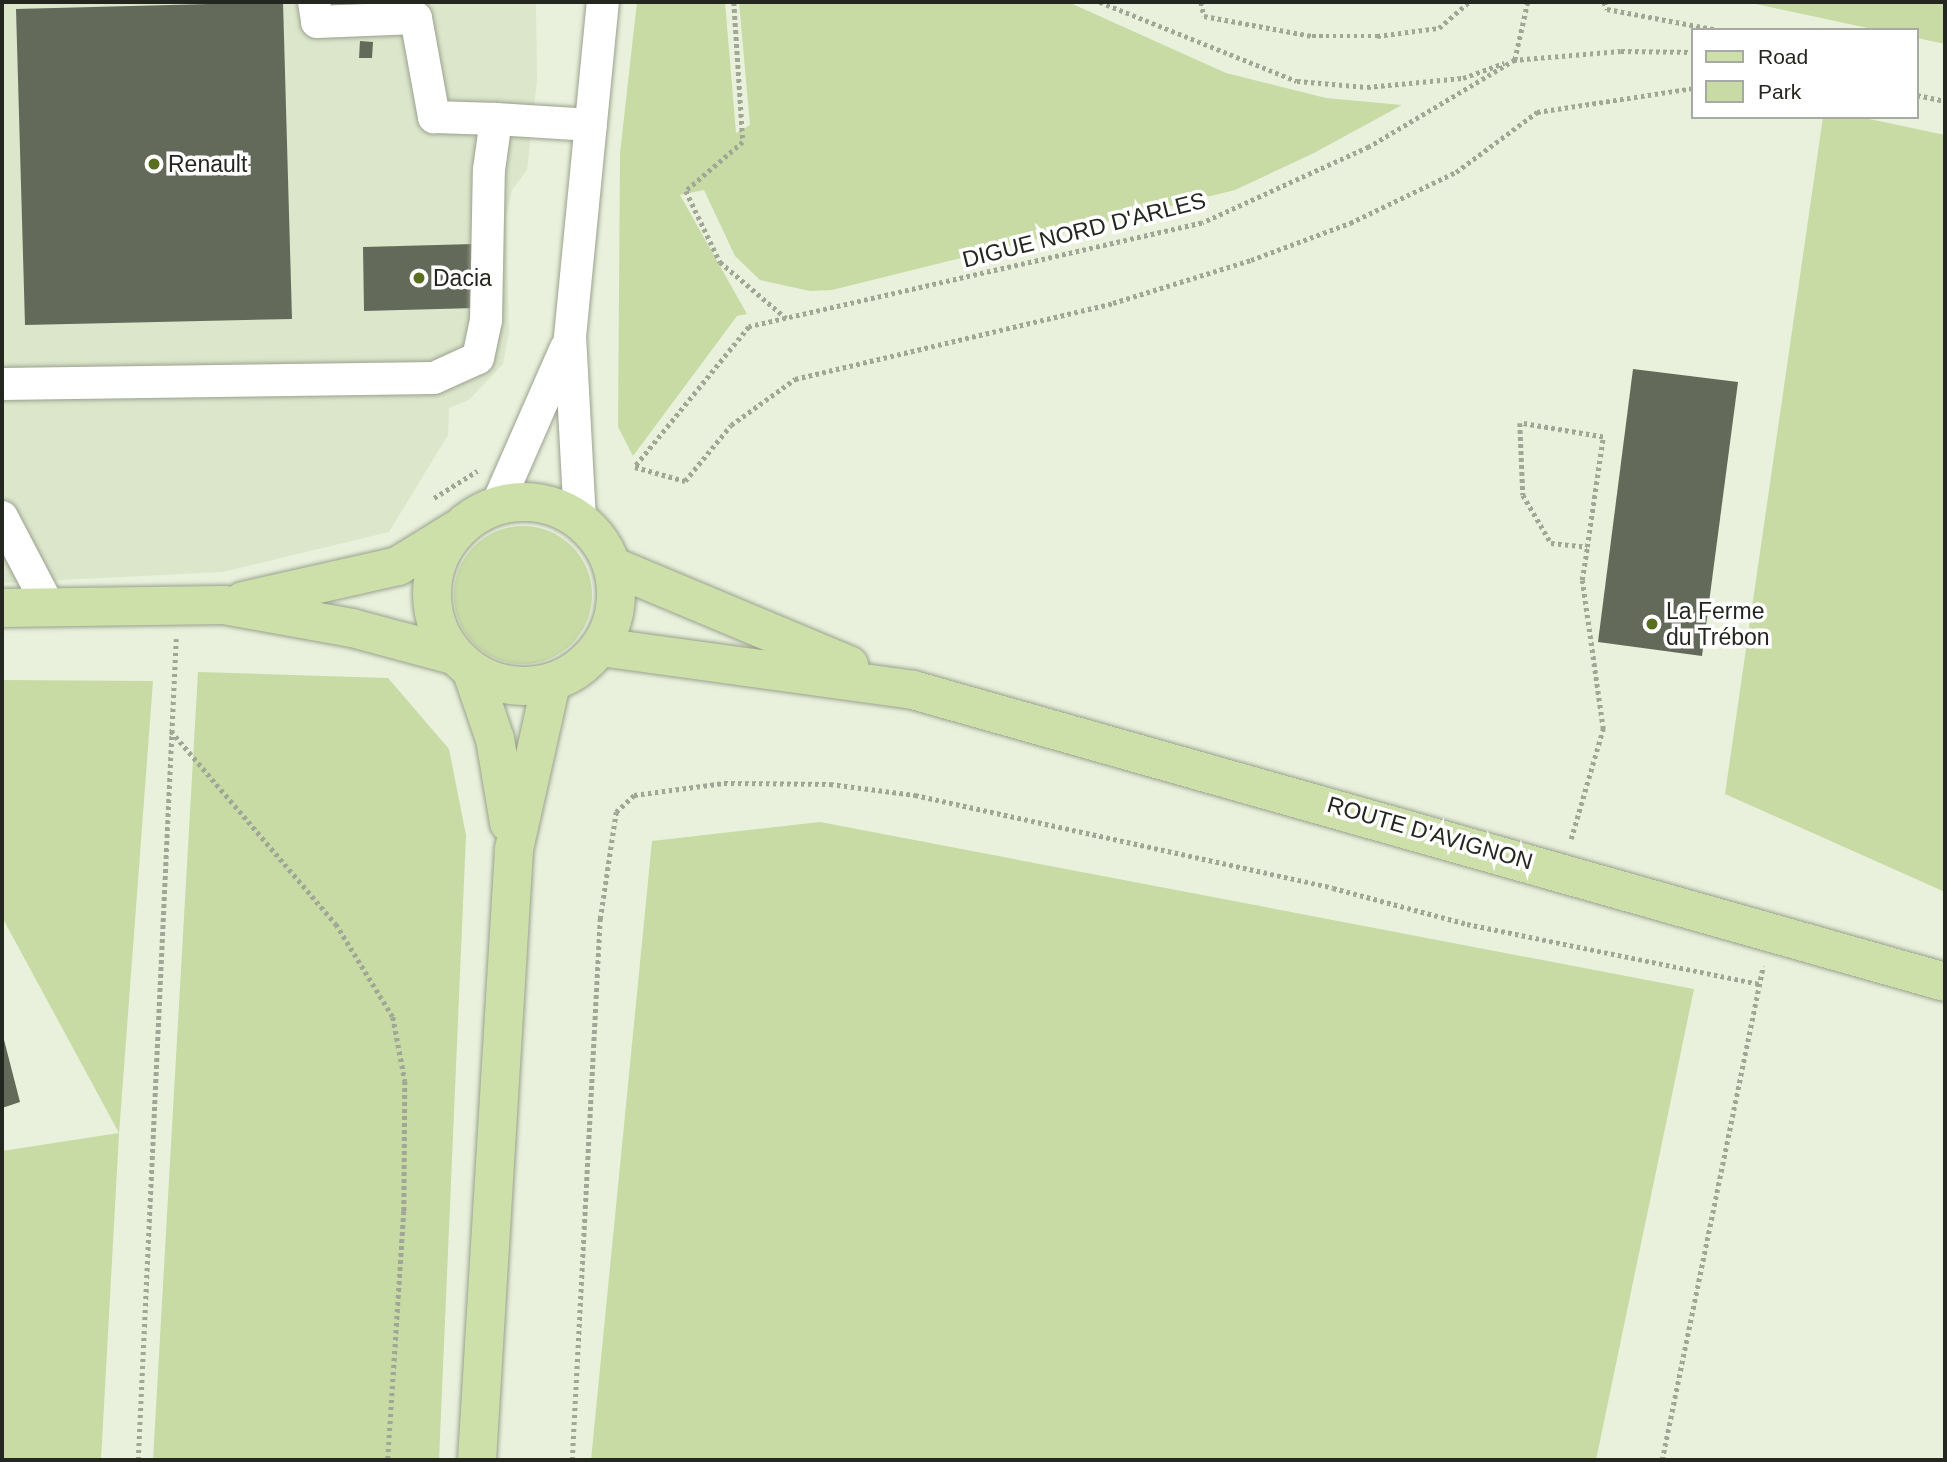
<!DOCTYPE html>
<html>
<head>
<meta charset="utf-8">
<style>
  body { margin:0 }
  #map { position:relative; width:1947px; height:1462px; overflow:hidden; background:#e9f1dc; font-family:Helvetica,sans-serif }
  div>[style] { position:absolute }
  .built>* { inset:0; background:#dce6cb }
  .green>* { inset:0; background:#c8dba5 }
  .round { border-radius:50% }
  .building>* { inset:0; background:#646a59 }
  .path>* { height:4.5px; margin-top:-2.25px; transform-origin:0; background:repeating-linear-gradient(90deg,#a1a797 0 3.5px,transparent 0 7px) }
  .roads { filter:drop-shadow(0 0 2px #9aa18e) drop-shadow(0 0 2px #9aa18e) }
  .minor>* { height:32px; margin:-16px; padding:0 16px; transform-origin:16px; border-radius:16px; background:#fff }
  .major>* { height:38px; margin:-19px; padding:0 19px; transform-origin:19px; border-radius:19px; background:#cee0a9 }
  .major>.ring { margin:-19px; padding:0; box-sizing:content-box; background:none; border:38px solid #cee0a9; border-radius:50% }
  .dots>* { width:19px; height:19px; translate:-50% -50%; box-sizing:border-box; border:4px solid #fff; border-radius:50% }
  span { translate:-50% -50%; white-space:nowrap; text-align:center; line-height:1.15; -webkit-text-stroke:7px #fff; paint-order:stroke }
  .poi-label { font-size:23px; color:#24271f }
  .left { translate:0 -50%; text-align:left }
  .street-label { font-size:23px; color:#24271f }
  .frame { position:absolute; inset:0; border:4px solid #24271f; pointer-events:none }
  .legend { position:absolute; left:1691px; top:28px; width:228px; height:91px; box-sizing:border-box; background:#fff; border:2px solid #a7a9a5; margin:0; padding:9px 12px; list-style:none; font-size:21px; color:#24271f }
  .legend li { display:flex; align-items:center; gap:14px; height:35px }
  .legend b { width:35px; border:2px solid #a7a9a5 }
</style>
</head>
<body>
<div id="map">
  <div class="built">
    <div style="clip-path:polygon(2px 2px,536px 2px,537px 80px,527px 170px,512px 190px,506px 215px,509px 332px,503px 364px,469px 400px,449px 408px,448px 435px,389px 532px,223px 572px,2px 583px)"></div>
  </div>
  <div class="green">
    <div style="clip-path:polygon(637px 2px,725px 2px,736px 133px,750px 125px,739px 2px,1068px 2px,1226px 73px,1326px 98px,1402px 105px,1314px 153px,1235px 190px,832px 290px,810px 291px,760px 280px,735px 256px,704px 190px,680px 195px,747px 314px,737px 316px,633px 456px,618px 427px,620px 153px)"></div>
    <div style="clip-path:polygon(1746px 2px,1945px 2px,1945px 44px,1917px 38px,1917px 30px,1877px 30px)"></div>
    <div style="clip-path:polygon(1823px 117px,1860px 117px,1945px 135px,1945px 892px,1725px 794px)"></div>
    <div class="round" style="left:454px;top:526px;width:138px;height:138px"></div>
    <div style="clip-path:polygon(198px 672px,388px 678px,449px 749px,466px 835px,439px 1460px,153px 1460px)"></div>
    <div style="clip-path:polygon(2px 680px,153px 681px,119px 1134px,101px 1460px,2px 1460px,2px 1151px,119px 1133px,2px 917px)"></div>
    <div style="clip-path:polygon(820px 822px,1694px 989px,1596px 1460px,591px 1460px,652px 841px)"></div>
  </div>
  <div class="building">
    <div style="clip-path:polygon(283px 2px,292px 319px,25px 325px,16px 9px)"></div>
    <div style="clip-path:polygon(360px 41px,373px 42px,372px 58px,359px 58px)"></div>
    <div style="clip-path:polygon(474px 244px,475px 308px,364px 311px,363px 247px)"></div>
    <div style="clip-path:polygon(1633px 369px,1738px 382px,1702px 656px,1598px 642px)"></div>
    <div style="clip-path:polygon(2px 1032px,20px 1102px,2px 1108px)"></div>
  </div>
  <div class="path">
    <div style="left:734px;top:2px;width:140px;rotate:86.3deg"></div>
    <div style="left:743px;top:142px;width:75px;rotate:139.3deg"></div>
    <div style="left:686px;top:191px;width:79px;rotate:64.4deg"></div>
    <div style="left:720px;top:262px;width:87px;rotate:40.3deg"></div>
    <div style="left:1100px;top:2px;width:212px;rotate:21.9deg"></div>
    <div style="left:1297px;top:81px;width:70px;rotate:4.9deg"></div>
    <div style="left:1367px;top:87px;width:96px;rotate:-5.4deg"></div>
    <div style="left:1463px;top:78px;width:44px;rotate:-20.1deg"></div>
    <div style="left:1201px;top:2px;width:14px;rotate:78deg"></div>
    <div style="left:1204px;top:16px;width:110px;rotate:10.5deg"></div>
    <div style="left:1312px;top:36px;width:65px"></div>
    <div style="left:1377px;top:36px;width:63px;rotate:-7.4deg"></div>
    <div style="left:1439px;top:28px;width:40px;rotate:-41deg"></div>
    <div style="left:1528px;top:2px;width:59px;rotate:102.6deg"></div>
    <div style="left:1515px;top:60px;width:170px;rotate:149.2deg"></div>
    <div style="left:1369px;top:147px;width:183px;rotate:155.5deg"></div>
    <div style="left:1202px;top:223px;width:465px;rotate:167.1deg"></div>
    <div style="left:749px;top:327px;width:181px;rotate:129.2deg"></div>
    <div style="left:635px;top:467px;width:52px;rotate:15.6deg"></div>
    <div style="left:685px;top:481px;width:72px;rotate:-50.6deg"></div>
    <div style="left:731px;top:425px;width:79px;rotate:-35.7deg"></div>
    <div style="left:795px;top:379px;width:327px;rotate:-13.4deg"></div>
    <div style="left:1113px;top:303px;width:145px;rotate:-17.3deg"></div>
    <div style="left:1251px;top:260px;width:106px;rotate:-20.5deg"></div>
    <div style="left:1350px;top:223px;width:118px;rotate:-25.7deg"></div>
    <div style="left:1456px;top:172px;width:101px;rotate:-36.5deg"></div>
    <div style="left:1537px;top:112px;width:158px;rotate:-8.7deg"></div>
    <div style="left:1604px;top:2px;width:8px;rotate:67deg"></div>
    <div style="left:1607px;top:9px;width:113px;rotate:10.7deg"></div>
    <div style="left:1513px;top:60px;width:108px;rotate:-4.8deg"></div>
    <div style="left:1621px;top:51px;width:72px;rotate:0.8deg"></div>
    <div style="left:1917px;top:95px;width:29px;rotate:12deg"></div>
    <div style="left:434px;top:498px;width:51px;rotate:-32.1deg"></div>
    <div style="left:171px;top:731px;width:254px;rotate:49.5deg"></div>
    <div style="left:336px;top:924px;width:109px;rotate:58.5deg"></div>
    <div style="left:393px;top:1017px;width:65px;rotate:79.4deg"></div>
    <div style="left:405px;top:1081px;width:130px;rotate:90.4deg"></div>
    <div style="left:404px;top:1211px;width:250px;rotate:93.7deg"></div>
    <div style="left:1571px;top:839px;width:115px;rotate:-73.8deg"></div>
    <div style="left:1603px;top:729px;width:150px;rotate:-98deg"></div>
    <div style="left:1582px;top:580px;width:33px;rotate:-81deg"></div>
    <div style="left:1587px;top:547px;width:111px;rotate:-81.7deg"></div>
    <div style="left:1603px;top:437px;width:84px;rotate:-170.4deg"></div>
    <div style="left:1520px;top:423px;width:72px;rotate:87.6deg"></div>
    <div style="left:1523px;top:495px;width:56px;rotate:59.7deg"></div>
    <div style="left:1551px;top:543px;width:36px;rotate:6deg"></div>
    <div style="left:138px;top:1460px;width:822px;rotate:-87.35deg"></div>
    <div style="left:572px;top:1460px;width:542px;rotate:-87.04deg"></div>
    <div style="left:600px;top:919px;width:108px;rotate:-81.5deg"></div>
    <div style="left:616px;top:812px;width:25px;rotate:-43deg"></div>
    <div style="left:634px;top:795px;width:91px;rotate:-7.6deg"></div>
    <div style="left:724px;top:783px;width:106px;rotate:0.5deg"></div>
    <div style="left:830px;top:784px;width:86px;rotate:7.4deg"></div>
    <div style="left:915px;top:795px;width:428px;rotate:12.5deg"></div>
    <div style="left:1333px;top:888px;width:139px;rotate:15deg"></div>
    <div style="left:1467px;top:924px;width:298px;rotate:11.6deg"></div>
    <div style="left:1662px;top:1460px;width:504px;rotate:-78.44deg"></div>
  </div>
  <div class="roads">
    <div class="minor">
      <div style="left:314px;top:2px;width:20px;rotate:81deg"></div>
      <div style="left:317px;top:22px;width:99px;rotate:-2.3deg"></div>
      <div style="left:416px;top:18px;width:101px;rotate:79.7deg"></div>
      <div style="left:434px;top:117px;width:62px;rotate:1.8deg"></div>
      <div style="left:2px;top:384px;width:432px;rotate:-0.8deg"></div>
      <div style="left:434px;top:378px;width:48px;rotate:-24.4deg"></div>
      <div style="left:478px;top:358px;width:39px;rotate:-78deg"></div>
      <div style="left:486px;top:320px;width:150px;rotate:-88.9deg"></div>
      <div style="left:489px;top:170px;width:51px;rotate:-82.2deg"></div>
      <div style="left:496px;top:119px;width:95px;rotate:3.6deg"></div>
      <div style="left:497px;top:505px;width:171px;rotate:-66.3deg"></div>
      <div style="left:2px;top:517px;width:102px;rotate:62.4deg"></div>
      <div style="left:580px;top:520px;width:183px;rotate:-93.1deg"></div>
      <div style="left:570px;top:337px;width:337px;rotate:-84.4deg"></div>
    </div>
    <div class="major">
      <div class="ring" style="left:432px;top:502px;width:146px;height:146px"></div>
      <div style="left:612px;top:566px;width:257px;rotate:22.7deg"></div>
      <div style="left:243px;top:601px;width:159px;rotate:-12.7deg"></div>
      <div style="left:398px;top:566px;width:68px;rotate:-31.8deg"></div>
      <div style="left:2px;top:608px;width:222px;rotate:-0.8deg"></div>
      <div style="left:224px;top:605px;width:130px;rotate:10.2deg"></div>
      <div style="left:352px;top:628px;width:105px;rotate:15deg"></div>
      <div style="left:600px;top:647px;width:316px;rotate:7.8deg"></div>
      <div style="left:913px;top:690px;width:1073px;rotate:15.8deg"></div>
      <div style="left:472px;top:672px;width:71px;rotate:71.1deg"></div>
      <div style="left:495px;top:739px;width:85px;rotate:80.5deg"></div>
      <div style="left:477px;top:1460px;width:612px;rotate:-86.53deg"></div>
      <div style="left:514px;top:849px;width:169px;rotate:-77.4deg"></div>
    </div>
  </div>
  <div class="dots">
    <div style="left:154px;top:164px;background:#596e1e"></div>
    <div style="left:419px;top:278px;background:#596e1e"></div>
    <div style="left:1652px;top:624px;background:#596e1e"></div>
  </div>
  <div class="poi-label">
    <span class="left" style="left:168px;top:164px">Renault</span>
    <span class="left" style="left:433px;top:278px">Dacia</span>
    <span class="left" style="left:1666px;top:624px">La Ferme<br>du Trébon</span>
  </div>
  <div class="street-label">
    <span style="left:1084px;top:230px;rotate:-14deg">DIGUE NORD D'ARLES</span>
    <span style="left:1430px;top:833px;rotate:16deg">ROUTE D'AVIGNON</span>
  </div>
  <div class="frame"></div>
  <ul class="legend">
  <li><b style="height:9px;background:#cee0a9"></b>Road</li>
  <li><b style="height:19px;background:#c8dba5"></b>Park</li>
  </ul>
</div>
</body>
</html>
